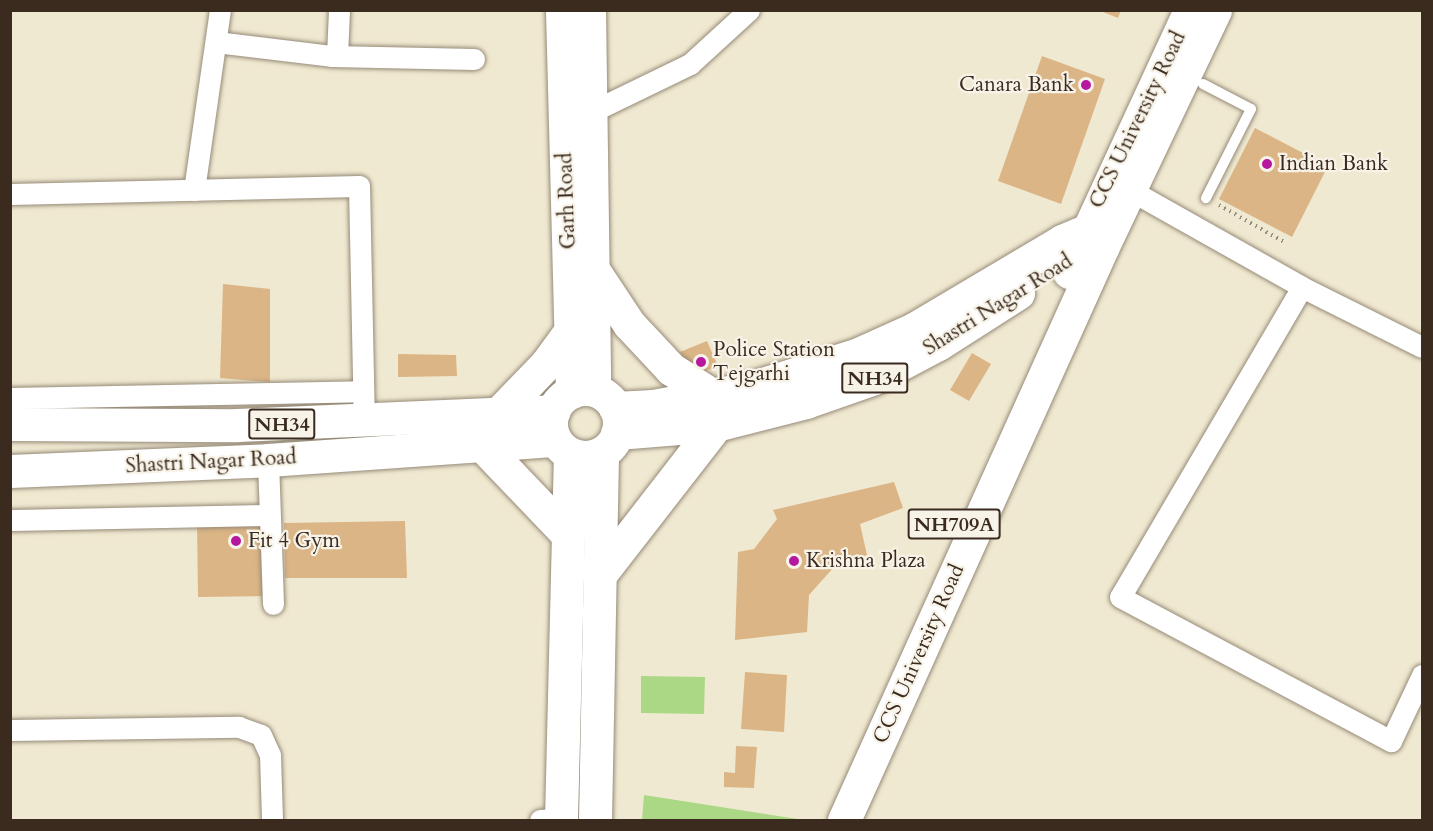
<!DOCTYPE html>
<html>
<head>
<meta charset="utf-8">
<style>
  body { margin:0 }
  #map { position:relative; width:1433px; height:831px; overflow:hidden; background:#f0e9d1; font-family:Cardo,serif }
  div>[style] { position:absolute }
  .green>* { inset:0; background:#aad885 }
  .building>* { inset:0; background:#dbb585 }
  .path>* { height:4px; margin-top:-2px; transform-origin:0; background:repeating-linear-gradient(90deg,#968a78 0 1.5px,transparent 0 6px) }
  .roads { filter:drop-shadow(0 0 2px #968a78) drop-shadow(0 0 2px #968a78) }
  .service>* { height:10px; margin:-5px; padding:0 5px; transform-origin:5px; border-radius:5px; background:#fff }
  .minor>* { height:21px; margin:-10.5px; padding:0 10.5px; transform-origin:10.5px; border-radius:10.5px; background:#fff }
  .primary>* { height:33px; margin:-16.5px; padding:0 16.5px; transform-origin:16.5px; border-radius:16.5px; background:#fff }
  .trunk>* { height:33px; margin:-16.5px; padding:0 16.5px; transform-origin:16.5px; border-radius:16.5px; background:#fff }
  .trunk>.ring { margin:-16.5px; padding:0; box-sizing:content-box; background:none; border:33px solid #fff; border-radius:50% }
  .dots>* { width:16px; height:16px; translate:-50% -50%; box-sizing:border-box; border:3px solid #f7f3e8; border-radius:50% }
  span { translate:-50% -50%; white-space:nowrap; text-align:center; line-height:1.15; -webkit-text-stroke:4.5px #f7f3e8; paint-order:stroke }
  .shield-label span { padding:2px 4px; background:#f7f3e8; border:2px solid; border-radius:4px; -webkit-text-stroke-width:0 }
  .shield-label { font-size:20px; color:#3b2a1e; font-weight:700 }
  .poi-label { font-size:21px; color:#3b2a1e }
  .right { translate:-100% -50%; text-align:right }
  .left { translate:0 -50%; text-align:left }
  .street-label { font-size:21px; color:#3b2a1e }
  .frame { position:absolute; inset:0; border:12px solid #3b2a1e; pointer-events:none }
</style>
</head>
<body>
<div id="map">
  <div class="green">
    <div style="clip-path:polygon(641px 676px,705px 677px,704px 714px,641px 713px)"></div>
    <div style="clip-path:polygon(644px 795px,804px 820px,642px 820px)"></div>
  </div>
  <div class="building">
    <div style="clip-path:polygon(1098px 10px,1121px 10px,1118px 18px)"></div>
    <div style="clip-path:polygon(1042px 56px,1105px 79px,1061px 204px,998px 181px)"></div>
    <div style="clip-path:polygon(1255px 128px,1328px 166px,1292px 237px,1219px 199px)"></div>
    <div style="clip-path:polygon(223px 284px,270px 289px,270px 382px,220px 378px)"></div>
    <div style="clip-path:polygon(707px 341px,718px 366px,691px 377px,680px 352px)"></div>
    <div style="clip-path:polygon(972px 353px,991px 364px,969px 401px,950px 390px)"></div>
    <div style="clip-path:polygon(398px 354px,456px 355px,457px 376px,398px 377px)"></div>
    <div style="clip-path:polygon(894px 482px,903px 508px,860px 524px,867px 555px,834px 567px,809px 595px,807px 632px,735px 640px,738px 552px,754px 549px,777px 519px,773px 510px)"></div>
    <div style="clip-path:polygon(405px 521px,407px 578px,285px 578px,284px 523px)"></div>
    <div style="clip-path:polygon(263px 522px,265px 596px,198px 597px,197px 523px)"></div>
    <div style="clip-path:polygon(745px 672px,787px 675px,784px 732px,741px 729px)"></div>
    <div style="clip-path:polygon(736px 746px,757px 747px,754px 788px,724px 787px,724px 772px,735px 773px)"></div>
  </div>
  <div class="path">
    <div style="left:1219px;top:205px;width:75px;rotate:29.6deg"></div>
  </div>
  <div class="roads">
    <div class="service">
      <div style="left:1203px;top:84px;width:54px;rotate:27.5deg"></div>
      <div style="left:1251px;top:109px;width:100px;rotate:116.8deg"></div>
    </div>
    <div class="minor">
      <div style="left:216px;top:42px;width:116px;rotate:6.9deg"></div>
      <div style="left:331px;top:56px;width:143px;rotate:1.2deg"></div>
      <div style="left:337px;top:56px;width:46px;rotate:-87.5deg"></div>
      <div style="left:591px;top:112px;width:110px;rotate:-25.9deg"></div>
      <div style="left:690px;top:64px;width:80px;rotate:-42.5deg"></div>
      <div style="left:194px;top:190px;width:182px;rotate:-81.8deg"></div>
      <div style="left:1130px;top:190px;width:197px;rotate:29.4deg"></div>
      <div style="left:1302px;top:287px;width:359px;rotate:120.4deg"></div>
      <div style="left:1120px;top:597px;width:307px;rotate:28deg"></div>
      <div style="left:1391px;top:741px;width:73px;rotate:-64.8deg"></div>
      <div style="left:10px;top:194px;width:349px;rotate:-1.3deg"></div>
      <div style="left:359px;top:186px;width:235px;rotate:88.8deg"></div>
      <div style="left:1302px;top:287px;width:134px;rotate:26.6deg"></div>
      <div style="left:10px;top:398px;width:353px;rotate:-1.1deg"></div>
      <div style="left:268px;top:460px;width:144px;rotate:88deg"></div>
      <div style="left:10px;top:520px;width:257px;rotate:-1.1deg"></div>
      <div style="left:10px;top:730px;width:229px;rotate:-0.8deg"></div>
      <div style="left:239px;top:727px;width:23px;rotate:20deg"></div>
      <div style="left:261px;top:735px;width:22px;rotate:66deg"></div>
      <div style="left:270px;top:755px;width:65px;rotate:88.2deg"></div>
      <div style="left:540px;top:820px;width:21px;rotate:-3deg"></div>
    </div>
    <div class="primary">
      <div style="left:562px;top:10px;width:382px;rotate:88.5deg"></div>
      <div style="left:589px;top:10px;width:368px;rotate:89.2deg"></div>
    </div>
    <div class="trunk">
      <div style="left:594px;top:271px;width:64px;rotate:56.6deg"></div>
      <div style="left:629px;top:324px;width:62px;rotate:47deg"></div>
      <div style="left:671px;top:369px;width:49px;rotate:32.4deg"></div>
      <div style="left:1069px;top:272px;width:289px;rotate:-65.2deg"></div>
      <div class="ring" style="left:551px;top:389px;width:35px;height:35px"></div>
      <div style="left:615px;top:408px;width:38px;rotate:-3deg"></div>
      <div style="left:653px;top:406px;width:99px;rotate:-10.5deg"></div>
      <div style="left:750px;top:388px;width:111px;rotate:-17.3deg"></div>
      <div style="left:856px;top:355px;width:64px;rotate:-24.1deg"></div>
      <div style="left:914px;top:329px;width:172px;rotate:-30.7deg"></div>
      <div style="left:1062px;top:241px;width:36px;rotate:-23deg"></div>
      <div style="left:498px;top:414px;width:71px;rotate:-46.1deg"></div>
      <div style="left:547px;top:363px;width:41px;rotate:-54deg"></div>
      <div style="left:10px;top:424px;width:227px;rotate:0.3deg"></div>
      <div style="left:237px;top:425px;width:317px;rotate:-2.5deg"></div>
      <div style="left:617px;top:433px;width:99px;rotate:-4.6deg"></div>
      <div style="left:716px;top:425px;width:93px;rotate:-14.3deg"></div>
      <div style="left:806px;top:402px;width:72px;rotate:-19.4deg"></div>
      <div style="left:874px;top:378px;width:72px;rotate:-28deg"></div>
      <div style="left:938px;top:344px;width:95px;rotate:-32.5deg"></div>
      <div style="left:482px;top:445px;width:124px;rotate:46.3deg"></div>
      <div style="left:10px;top:471px;width:258px;rotate:-2.4deg"></div>
      <div style="left:268px;top:460px;width:288px;rotate:-4deg"></div>
      <div style="left:599px;top:576px;width:191px;rotate:-52.2deg"></div>
      <div style="left:561px;top:820px;width:366px;rotate:-88.6deg"></div>
      <div style="left:595px;top:820px;width:367px;rotate:-88.9deg"></div>
      <div style="left:844px;top:820px;width:630px;rotate:-65.71deg"></div>
      <div style="left:1103px;top:246px;width:261px;rotate:-64.6deg"></div>
    </div>
  </div>
  <div class="dots">
    <div style="left:1086px;top:85px;background:#b5179e"></div>
    <div style="left:1267px;top:164px;background:#b5179e"></div>
    <div style="left:701px;top:362px;background:#b5179e"></div>
    <div style="left:236px;top:541px;background:#b5179e"></div>
    <div style="left:794px;top:561px;background:#b5179e"></div>
  </div>
  <div class="shield-label">
    <span style="left:875px;top:378px">NH34</span>
    <span style="left:282px;top:424px">NH34</span>
    <span style="left:954px;top:524px">NH709A</span>
  </div>
  <div class="poi-label">
    <span class="right" style="left:1074px;top:85px">Canara Bank</span>
    <span class="left" style="left:1279px;top:164px">Indian Bank</span>
    <span class="left" style="left:713px;top:362px">Police Station<br>Tejgarhi</span>
    <span class="left" style="left:248px;top:541px">Fit 4 Gym</span>
    <span class="left" style="left:806px;top:561px">Krishna Plaza</span>
  </div>
  <div class="street-label">
    <span style="left:1138px;top:120px;rotate:-64deg">CCS University Road</span>
    <span style="left:567px;top:201px;rotate:-92deg">Garh Road</span>
    <span style="left:998px;top:305px;rotate:-32deg">Shastri Nagar Road</span>
    <span style="left:211px;top:462px;rotate:-3deg">Shastri Nagar Road</span>
    <span style="left:919px;top:654px;rotate:-66deg">CCS University Road</span>
  </div>
  <div class="frame"></div>
</div>
</body>
</html>
